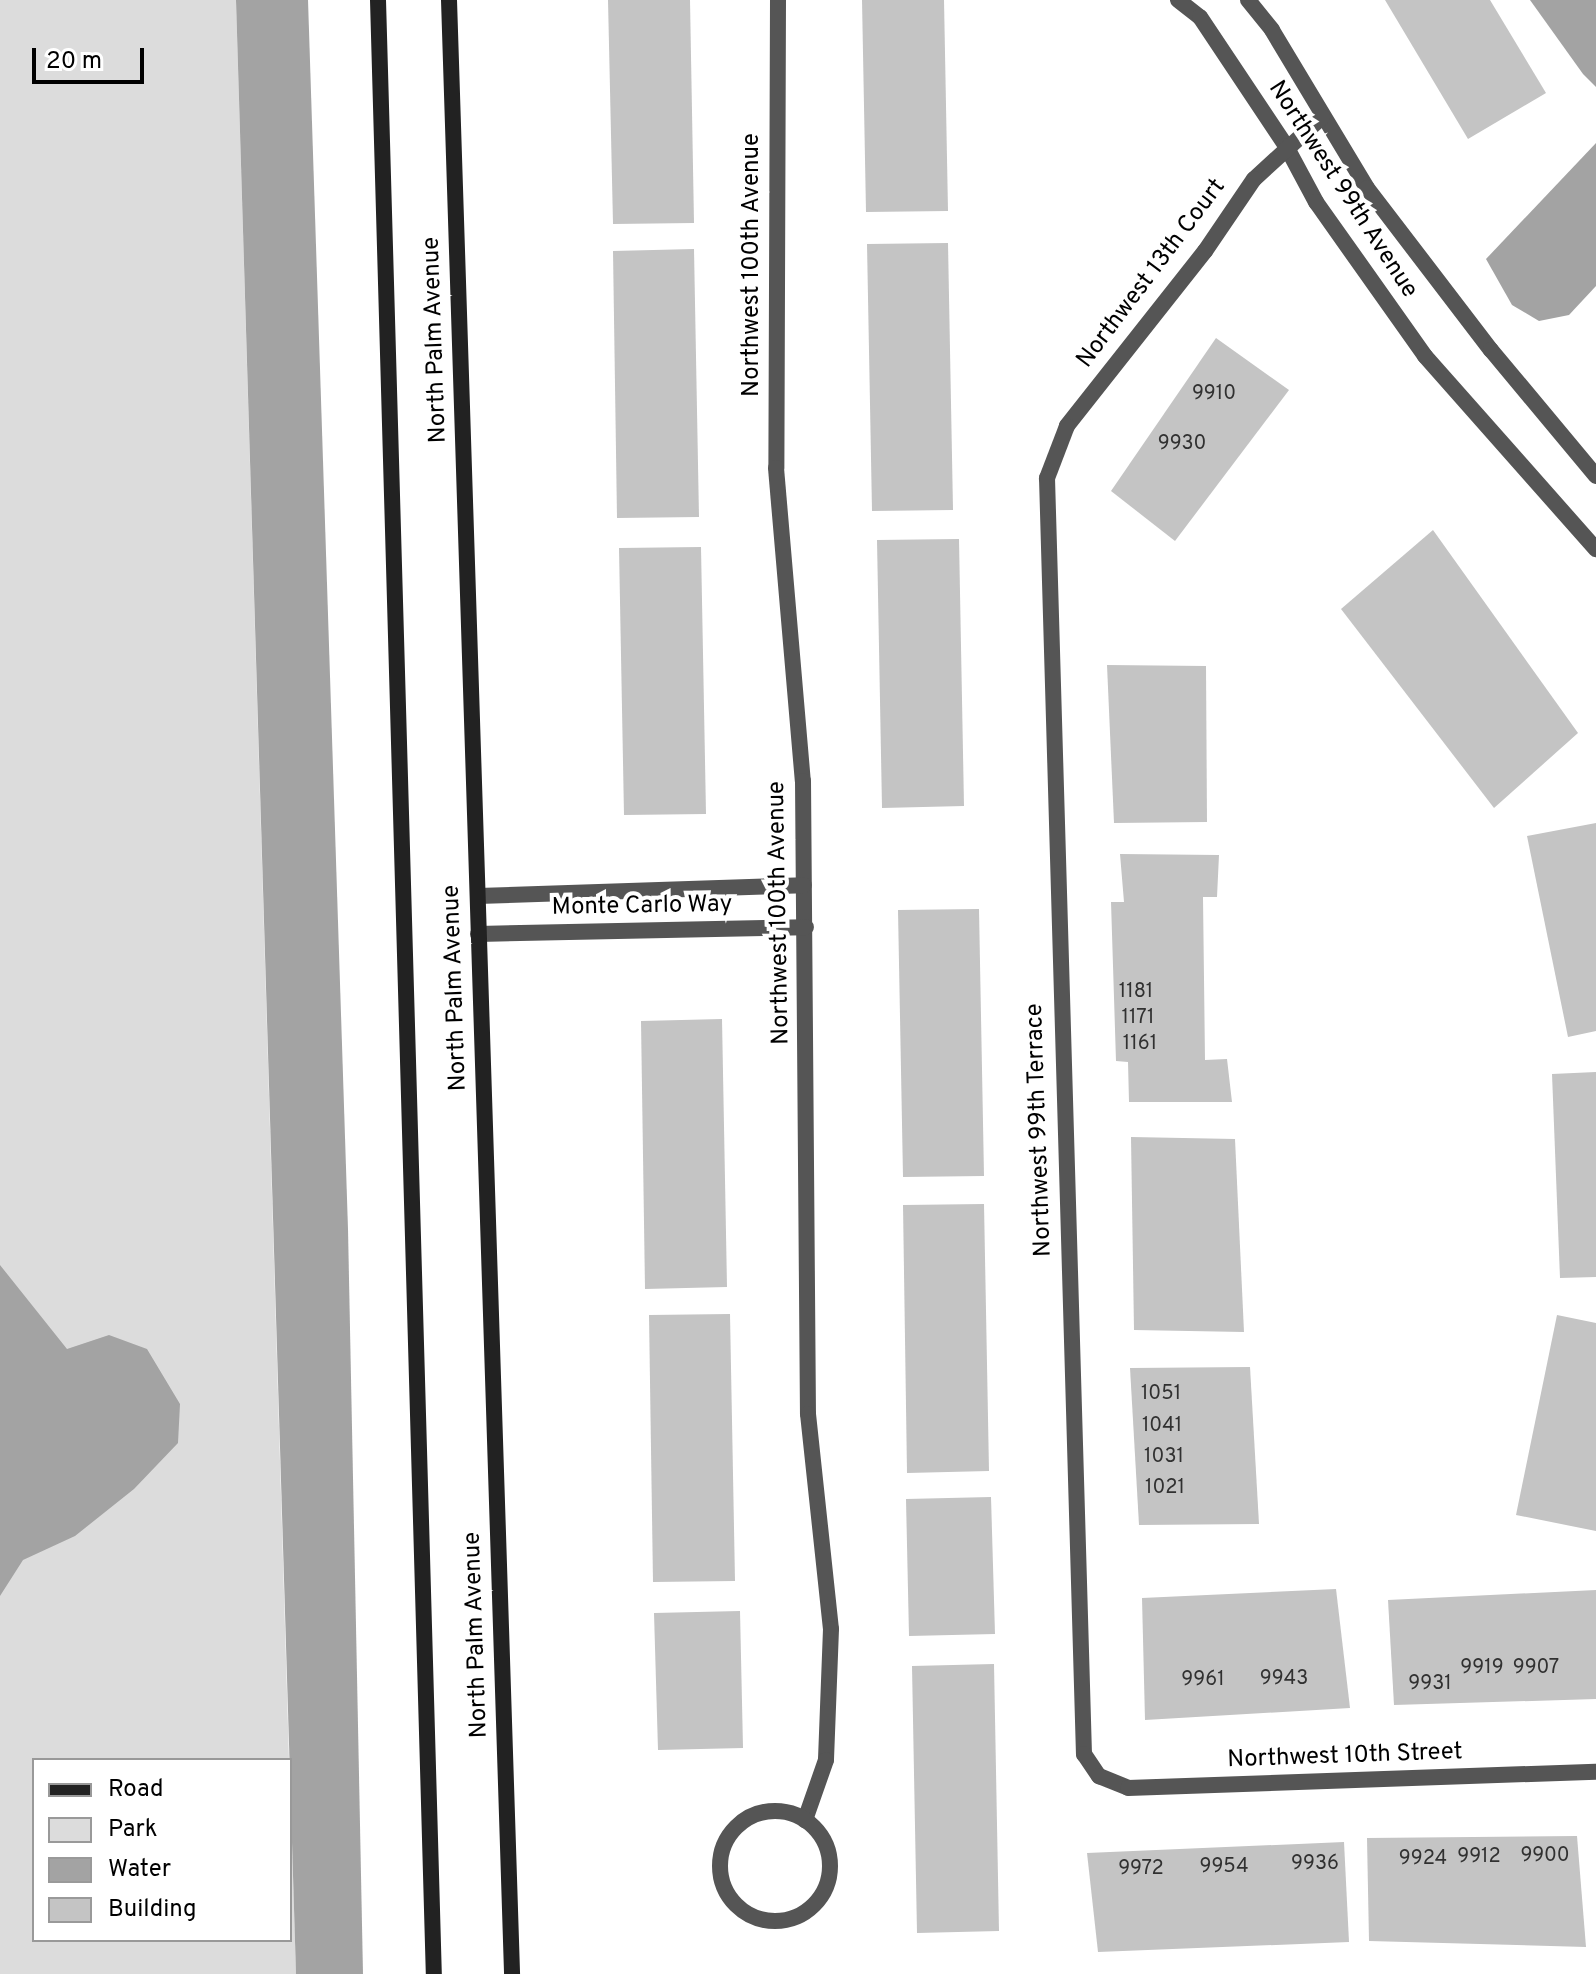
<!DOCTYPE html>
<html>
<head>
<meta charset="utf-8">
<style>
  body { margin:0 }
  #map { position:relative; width:1596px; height:1974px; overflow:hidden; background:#fff; font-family:Overpass,sans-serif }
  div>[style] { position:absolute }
  .green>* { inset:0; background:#dcdcdc }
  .water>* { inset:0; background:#a3a3a3 }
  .building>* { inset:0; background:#c4c4c4 }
  .street>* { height:16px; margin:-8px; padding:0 8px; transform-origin:8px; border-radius:8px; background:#555 }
  .street>.ring { margin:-8px; padding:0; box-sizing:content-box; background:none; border:16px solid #555; border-radius:50% }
  .secondary>* { height:16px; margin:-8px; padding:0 8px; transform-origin:8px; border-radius:8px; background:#222 }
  span { translate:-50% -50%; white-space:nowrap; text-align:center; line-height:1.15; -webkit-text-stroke:8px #fff; paint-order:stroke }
  .number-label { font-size:20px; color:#313131 }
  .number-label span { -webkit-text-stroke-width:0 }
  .street-label { font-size:24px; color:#000 }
  .legend { position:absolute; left:32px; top:1758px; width:260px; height:184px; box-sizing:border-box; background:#fff; border:2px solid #999; margin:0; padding:10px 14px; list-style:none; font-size:24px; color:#000 }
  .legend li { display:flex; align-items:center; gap:16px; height:40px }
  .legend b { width:40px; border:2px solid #999 }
  .scale { position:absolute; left:32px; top:48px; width:112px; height:36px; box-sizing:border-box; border:4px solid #000; border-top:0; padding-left:10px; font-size:24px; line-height:28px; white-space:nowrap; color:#000; -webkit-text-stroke:6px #fff; paint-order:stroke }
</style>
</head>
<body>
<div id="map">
  <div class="green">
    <div style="clip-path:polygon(0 0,236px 0,289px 1760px,34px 1760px,34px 1940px,290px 1940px,290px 1777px,296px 1974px,0 1974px)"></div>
  </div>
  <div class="water">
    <div style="clip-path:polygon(236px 0,308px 0,348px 1229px,363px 1974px,296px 1974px)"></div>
    <div style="clip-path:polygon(1530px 0,1596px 0,1596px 87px,1583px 74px)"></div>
    <div style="clip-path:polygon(1596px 143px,1596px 286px,1569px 315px,1539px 321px,1512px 305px,1486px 259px)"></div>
    <div style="clip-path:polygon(0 1265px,67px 1349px,109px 1335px,147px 1349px,180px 1404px,178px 1443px,134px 1489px,75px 1536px,23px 1560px,0 1596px)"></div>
  </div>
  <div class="building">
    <div style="clip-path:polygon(608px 0,690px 0,694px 223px,613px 224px)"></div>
    <div style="clip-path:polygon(862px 0,944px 0,948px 211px,866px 212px)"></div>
    <div style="clip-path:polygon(1385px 0,1490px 0,1546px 93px,1468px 139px)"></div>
    <div style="clip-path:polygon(948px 243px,953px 510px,872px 511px,867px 244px)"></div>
    <div style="clip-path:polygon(694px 249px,699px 517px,617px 518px,613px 251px)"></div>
    <div style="clip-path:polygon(1216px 338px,1289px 390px,1175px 541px,1111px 491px)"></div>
    <div style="clip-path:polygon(1433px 530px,1578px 733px,1494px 808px,1341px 609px)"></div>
    <div style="clip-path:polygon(959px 539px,964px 806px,882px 808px,877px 540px)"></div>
    <div style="clip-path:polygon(701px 547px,706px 814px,624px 815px,619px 548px)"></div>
    <div style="clip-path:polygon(1107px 665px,1206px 666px,1207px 822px,1114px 823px)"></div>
    <div style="clip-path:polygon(1596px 823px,1596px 1031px,1568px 1037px,1527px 836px)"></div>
    <div style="clip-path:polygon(1120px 854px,1219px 855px,1217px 897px,1203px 897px,1205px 1060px,1227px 1059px,1232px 1102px,1129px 1102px,1128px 1062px,1116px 1061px,1111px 902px,1124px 902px)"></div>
    <div style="clip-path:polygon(979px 909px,984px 1176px,903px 1177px,898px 910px)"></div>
    <div style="clip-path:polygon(722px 1019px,727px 1287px,645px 1289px,641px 1021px)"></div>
    <div style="clip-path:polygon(1596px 1072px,1596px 1277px,1560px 1278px,1552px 1074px)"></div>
    <div style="clip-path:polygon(1131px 1137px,1235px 1139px,1244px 1332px,1134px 1330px)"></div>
    <div style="clip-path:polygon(984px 1204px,989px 1471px,907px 1473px,903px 1205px)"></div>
    <div style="clip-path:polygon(730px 1314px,735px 1581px,653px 1582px,649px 1315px)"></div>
    <div style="clip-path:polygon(1557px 1315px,1596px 1323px,1596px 1531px,1516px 1515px)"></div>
    <div style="clip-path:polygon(1250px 1367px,1259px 1524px,1139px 1525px,1130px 1368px)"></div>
    <div style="clip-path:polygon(991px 1497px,995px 1634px,909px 1636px,906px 1499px)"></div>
    <div style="clip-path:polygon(1336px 1589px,1350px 1708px,1145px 1720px,1142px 1598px)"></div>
    <div style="clip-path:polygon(1596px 1590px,1596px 1699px,1394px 1705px,1388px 1600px)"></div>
    <div style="clip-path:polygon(740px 1611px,743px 1748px,658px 1750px,654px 1613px)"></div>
    <div style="clip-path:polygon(994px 1664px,999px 1931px,917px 1933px,912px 1666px)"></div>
    <div style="clip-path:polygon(1577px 1836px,1586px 1947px,1369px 1941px,1367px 1838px)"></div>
    <div style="clip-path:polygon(1344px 1842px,1349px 1942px,1098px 1952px,1087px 1853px)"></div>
  </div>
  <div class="street">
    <div style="left:778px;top:0;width:468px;rotate:90.2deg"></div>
    <div style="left:776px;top:468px;width:314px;rotate:85.1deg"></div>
    <div style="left:803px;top:781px;width:633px;rotate:89.55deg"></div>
    <div style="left:808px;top:1414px;width:216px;rotate:83.9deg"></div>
    <div style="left:831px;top:1629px;width:131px;rotate:92.2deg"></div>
    <div style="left:826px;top:1760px;width:64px;rotate:109.3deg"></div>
    <div style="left:1178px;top:0;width:28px;rotate:38deg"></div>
    <div style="left:1200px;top:17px;width:155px;rotate:56.3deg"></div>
    <div style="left:1286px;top:146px;width:64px;rotate:61.8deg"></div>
    <div style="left:1316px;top:202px;width:189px;rotate:54.7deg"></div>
    <div style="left:1425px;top:356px;width:258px;rotate:48.5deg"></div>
    <div style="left:1248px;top:0;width:38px;rotate:51deg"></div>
    <div style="left:1272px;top:30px;width:184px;rotate:59deg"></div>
    <div style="left:1367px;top:188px;width:204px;rotate:52.6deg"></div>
    <div style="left:1491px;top:350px;width:164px;rotate:50.2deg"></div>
    <div style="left:1322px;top:117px;width:92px;rotate:137.6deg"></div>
    <div style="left:1254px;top:179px;width:87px;rotate:124.2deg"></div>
    <div style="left:1205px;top:251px;width:223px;rotate:128.3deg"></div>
    <div style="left:1067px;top:426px;width:56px;rotate:111deg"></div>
    <div style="left:1047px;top:478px;width:1277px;rotate:88.34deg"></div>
    <div style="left:1084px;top:1754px;width:27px;rotate:56deg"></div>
    <div style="left:1099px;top:1776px;width:31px;rotate:22deg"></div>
    <div style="left:1128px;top:1788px;width:468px;rotate:-2deg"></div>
    <div style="left:478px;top:896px;width:326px;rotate:-1.9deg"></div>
    <div style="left:478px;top:934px;width:328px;rotate:-1.2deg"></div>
    <div class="ring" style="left:720px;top:1811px;width:94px;height:94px"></div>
  </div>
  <div class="secondary">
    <div style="left:378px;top:0;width:1975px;rotate:88.38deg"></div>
    <div style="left:449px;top:0;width:1975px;rotate:88.17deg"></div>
  </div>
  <div class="number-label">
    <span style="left:1214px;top:394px">9910</span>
    <span style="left:1182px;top:444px">9930</span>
    <span style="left:1136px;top:992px">1181</span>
    <span style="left:1138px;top:1018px">1171</span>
    <span style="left:1140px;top:1044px">1161</span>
    <span style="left:1161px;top:1394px">1051</span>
    <span style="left:1162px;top:1426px">1041</span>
    <span style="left:1164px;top:1457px">1031</span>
    <span style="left:1165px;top:1488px">1021</span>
    <span style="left:1482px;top:1668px">9919</span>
    <span style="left:1536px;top:1668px">9907</span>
    <span style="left:1284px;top:1679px">9943</span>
    <span style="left:1203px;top:1680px">9961</span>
    <span style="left:1430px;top:1684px">9931</span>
    <span style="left:1545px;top:1856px">9900</span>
    <span style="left:1479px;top:1857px">9912</span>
    <span style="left:1423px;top:1859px">9924</span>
    <span style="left:1315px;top:1864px">9936</span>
    <span style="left:1224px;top:1867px">9954</span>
    <span style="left:1141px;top:1869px">9972</span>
  </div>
  <div class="street-label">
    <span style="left:1342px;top:190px;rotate:57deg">Northwest 99th Avenue</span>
    <span style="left:753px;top:265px;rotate:-90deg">Northwest 100th Avenue</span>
    <span style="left:1152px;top:274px;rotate:-53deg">Northwest 13th Court</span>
    <span style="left:436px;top:340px;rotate:-92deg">North Palm Avenue</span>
    <span style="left:642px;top:907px;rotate:-1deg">Monte Carlo Way</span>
    <span style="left:780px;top:913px;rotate:-91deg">Northwest 100th Avenue</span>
    <span style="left:456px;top:988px;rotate:-92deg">North Palm Avenue</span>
    <span style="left:1040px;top:1130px;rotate:-92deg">Northwest 99th Terrace</span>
    <span style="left:477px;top:1635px;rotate:-92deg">North Palm Avenue</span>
    <span style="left:1345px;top:1757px;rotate:-2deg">Northwest 10th Street</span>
  </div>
  <ul class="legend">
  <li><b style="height:10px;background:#222"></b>Road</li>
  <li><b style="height:22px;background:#dcdcdc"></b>Park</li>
  <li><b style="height:22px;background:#a3a3a3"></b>Water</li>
  <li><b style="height:22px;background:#c4c4c4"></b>Building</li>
  </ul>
  <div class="scale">20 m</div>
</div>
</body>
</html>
